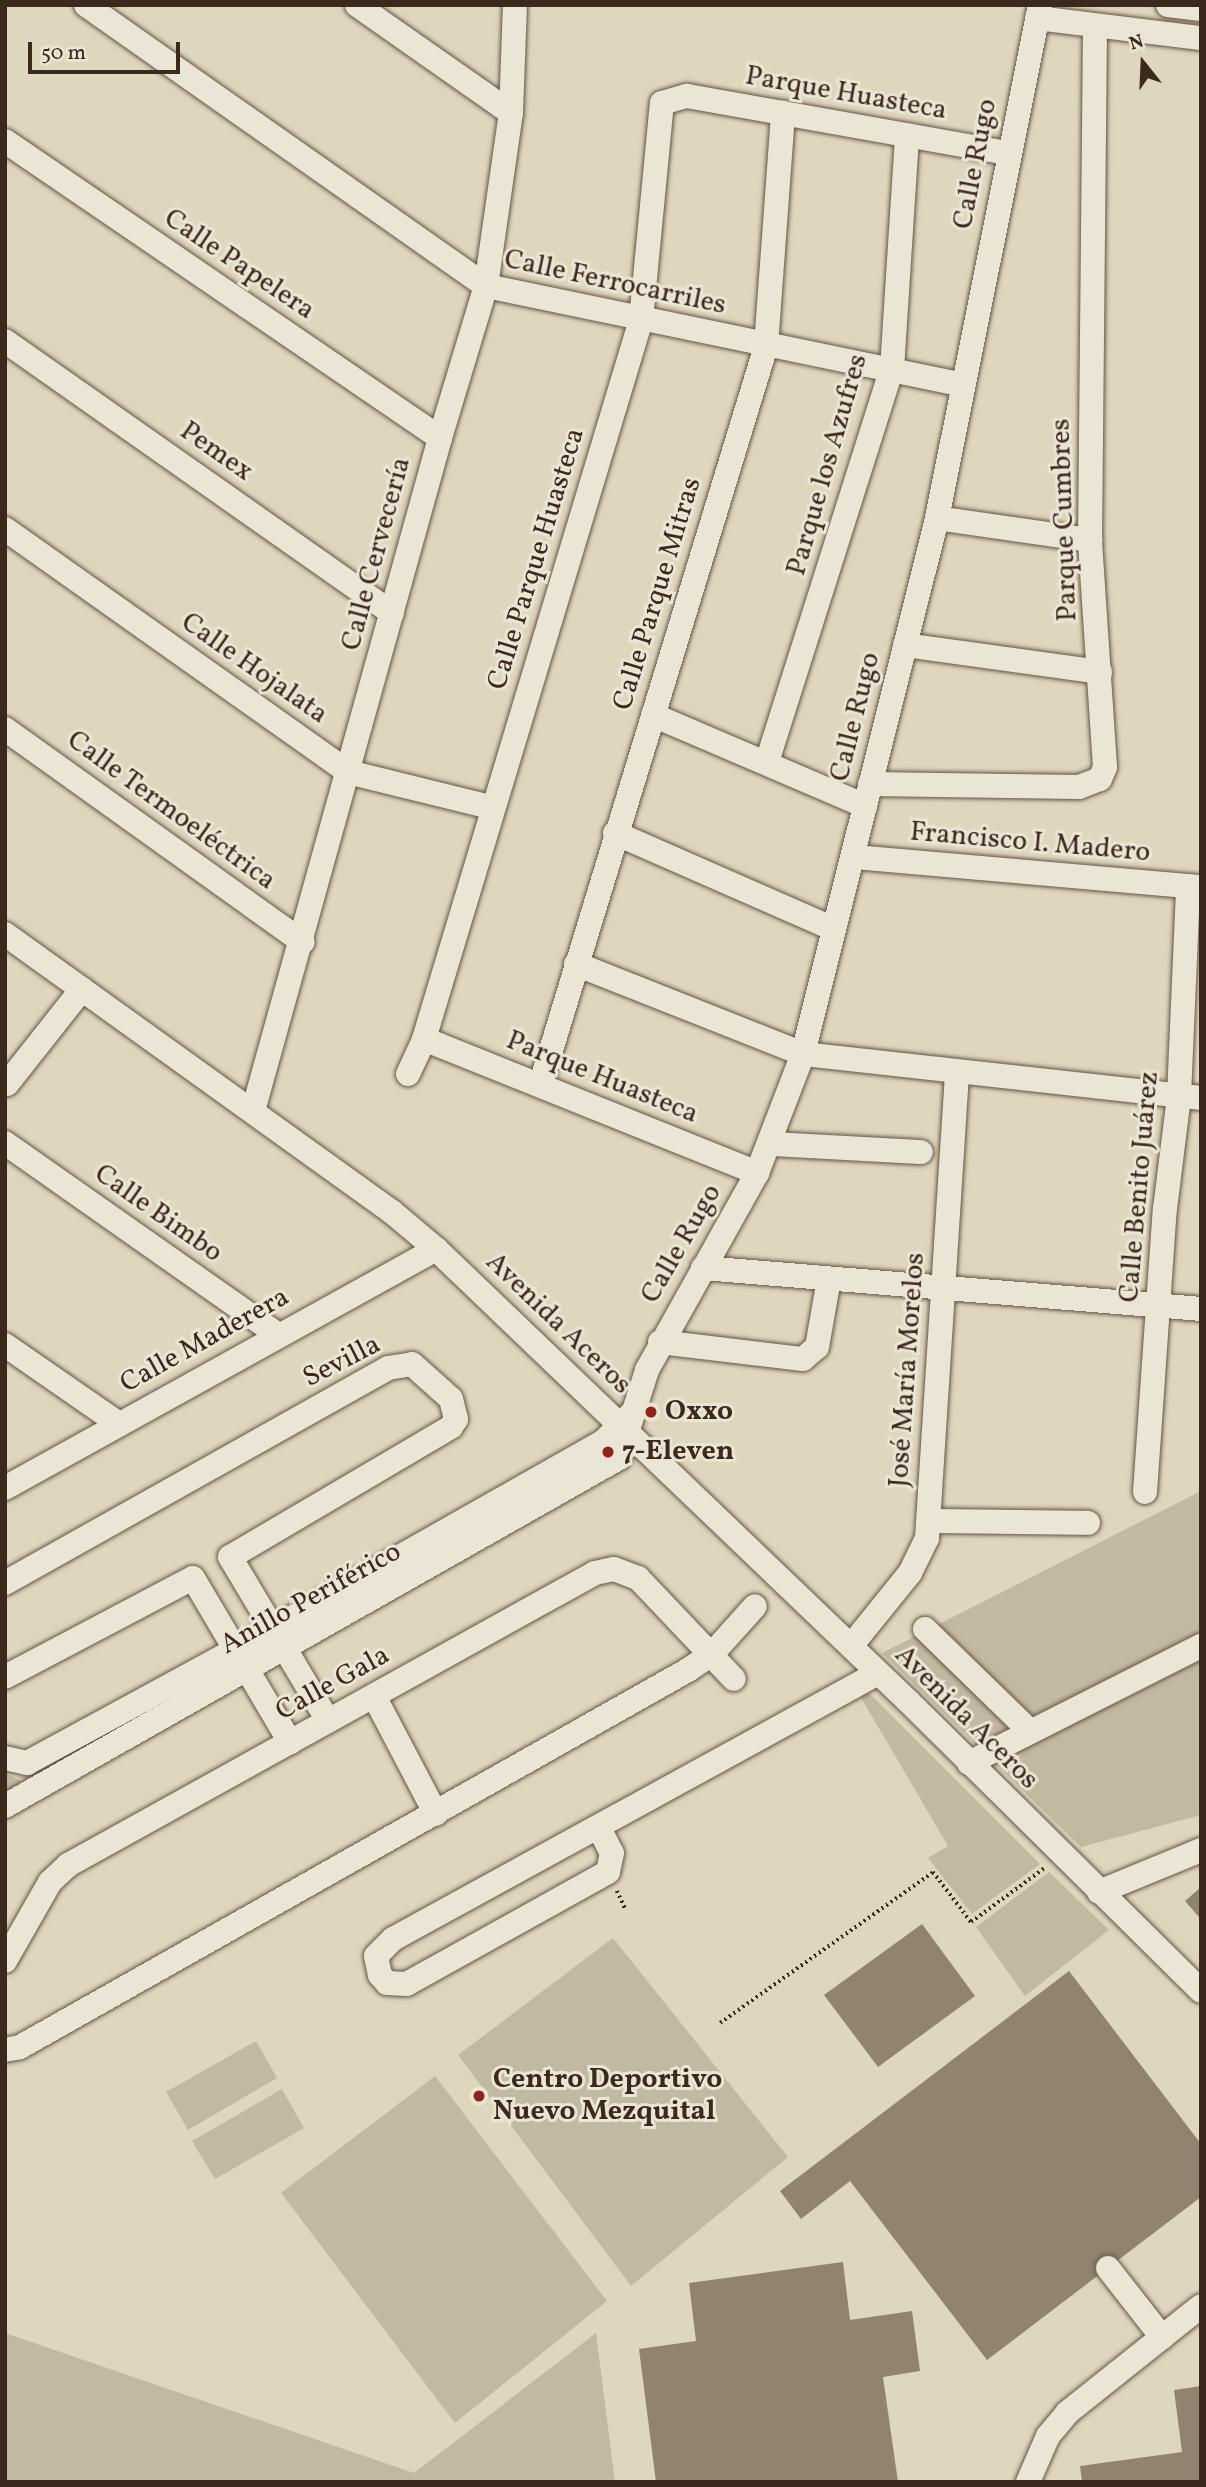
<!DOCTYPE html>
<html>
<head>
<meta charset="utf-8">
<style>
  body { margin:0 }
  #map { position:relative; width:1206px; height:2487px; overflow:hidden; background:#ded7bd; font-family:Vollkorn,serif }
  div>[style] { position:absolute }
  .green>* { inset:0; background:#c2b9a2 }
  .building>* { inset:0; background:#908370 }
  .path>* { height:3.5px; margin-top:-1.75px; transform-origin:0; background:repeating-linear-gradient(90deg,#3c291d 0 2px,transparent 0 5.5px) }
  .roads { filter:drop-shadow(0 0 2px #645445) drop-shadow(0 0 2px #645445) }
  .minor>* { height:24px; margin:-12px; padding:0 12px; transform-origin:12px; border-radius:12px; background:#eae5d4 }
  .dots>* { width:19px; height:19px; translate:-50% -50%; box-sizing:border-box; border:4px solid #eae5d4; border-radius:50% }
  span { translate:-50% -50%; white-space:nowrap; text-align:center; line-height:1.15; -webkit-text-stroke:6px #eae5d4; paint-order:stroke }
  .street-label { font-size:28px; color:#3c291d }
  .poi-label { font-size:28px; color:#3c291d; font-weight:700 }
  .left { translate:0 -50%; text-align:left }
  .frame { position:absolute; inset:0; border:7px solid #3c291d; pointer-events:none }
  .north { position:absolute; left:1108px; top:28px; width:70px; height:70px; -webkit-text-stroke:5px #eae5d4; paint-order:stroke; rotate:342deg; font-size:19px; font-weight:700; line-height:28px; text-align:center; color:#3c291d }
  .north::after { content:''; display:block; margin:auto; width:24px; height:32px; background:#3c291d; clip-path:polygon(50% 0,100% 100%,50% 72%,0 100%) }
  .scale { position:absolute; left:28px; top:42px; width:152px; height:32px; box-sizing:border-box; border:4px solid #3c291d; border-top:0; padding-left:9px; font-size:21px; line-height:24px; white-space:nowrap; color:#3c291d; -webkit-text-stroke:5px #eae5d4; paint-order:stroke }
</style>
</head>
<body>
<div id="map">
  <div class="green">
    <div style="clip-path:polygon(1201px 1491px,1201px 1815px,1081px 1847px,882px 1653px)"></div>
    <div style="clip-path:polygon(867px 1691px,1040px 1864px,972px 1914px,928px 1858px,948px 1846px,860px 1696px)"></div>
    <div style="clip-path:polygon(5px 1773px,23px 1782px,5px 1800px)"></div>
    <div style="clip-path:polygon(1049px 1872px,1109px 1930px,1025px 1996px,976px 1927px)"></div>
    <div style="clip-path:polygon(613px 1938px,788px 2157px,631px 2286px,458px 2055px)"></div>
    <div style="clip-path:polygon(256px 2041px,277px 2078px,188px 2130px,166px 2092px)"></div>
    <div style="clip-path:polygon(435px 2076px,607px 2301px,455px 2423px,281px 2193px)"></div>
    <div style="clip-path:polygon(282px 2089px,304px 2128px,215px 2179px,192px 2141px)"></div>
    <div style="clip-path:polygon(5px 2333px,414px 2473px,596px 2333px,615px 2482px,5px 2482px)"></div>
  </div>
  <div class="building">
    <div style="clip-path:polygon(1201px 1887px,1201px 1915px,1199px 1917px,1185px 1901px)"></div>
    <div style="clip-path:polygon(922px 1924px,975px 1996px,878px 2067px,824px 1995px)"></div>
    <div style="clip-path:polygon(1069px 1971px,1201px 2144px,1201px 2197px,987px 2360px,850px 2181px,801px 2219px,780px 2191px)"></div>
    <div style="clip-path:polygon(843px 2262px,850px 2320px,912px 2311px,920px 2371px,883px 2377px,898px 2482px,656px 2482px,639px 2349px,696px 2341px,689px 2283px)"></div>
    <div style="clip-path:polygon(1201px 2386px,1201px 2482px,1082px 2482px,1080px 2466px,1182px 2452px,1174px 2390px)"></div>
  </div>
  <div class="path">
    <div style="left:617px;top:1891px;width:19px;rotate:65deg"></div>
    <div style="left:720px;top:2023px;width:261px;rotate:-35.3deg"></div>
    <div style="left:933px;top:1872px;width:63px;rotate:52.8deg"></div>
    <div style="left:971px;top:1922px;width:93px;rotate:-36.3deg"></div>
  </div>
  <div class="roads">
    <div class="minor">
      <div style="left:86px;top:5px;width:489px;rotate:35.1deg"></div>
      <div style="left:486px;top:286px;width:487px;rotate:11.7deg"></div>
      <div style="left:357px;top:5px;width:188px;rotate:35deg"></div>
      <div style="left:1168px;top:5px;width:33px;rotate:7deg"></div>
      <div style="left:1037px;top:18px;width:165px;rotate:7deg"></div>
      <div style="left:5px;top:141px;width:527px;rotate:34.32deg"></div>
      <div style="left:5px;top:341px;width:473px;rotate:35.1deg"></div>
      <div style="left:937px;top:518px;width:155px;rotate:8.2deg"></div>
      <div style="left:5px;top:529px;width:420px;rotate:35.3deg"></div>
      <div style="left:348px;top:772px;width:147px;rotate:13.8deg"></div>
      <div style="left:905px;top:645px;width:197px;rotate:7.9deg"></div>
      <div style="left:653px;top:715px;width:231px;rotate:23.2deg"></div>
      <div style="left:5px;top:729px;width:366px;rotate:35.6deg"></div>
      <div style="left:767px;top:762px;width:412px;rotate:-72.4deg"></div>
      <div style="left:892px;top:369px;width:234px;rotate:-86.3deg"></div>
      <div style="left:870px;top:784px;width:209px;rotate:0.8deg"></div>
      <div style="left:1079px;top:787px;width:22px;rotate:-21deg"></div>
      <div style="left:1100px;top:779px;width:13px;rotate:-67deg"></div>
      <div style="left:1105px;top:767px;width:227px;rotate:-93.8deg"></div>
      <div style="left:1090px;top:540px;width:513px;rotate:-89.44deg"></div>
      <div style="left:615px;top:833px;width:239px;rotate:23.7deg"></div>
      <div style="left:855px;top:857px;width:347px;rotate:5deg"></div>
      <div style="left:5px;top:934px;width:477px;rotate:35.7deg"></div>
      <div style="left:392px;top:1212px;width:57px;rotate:40.1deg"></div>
      <div style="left:436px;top:1249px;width:654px;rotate:43.76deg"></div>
      <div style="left:908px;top:1701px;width:412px;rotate:44.7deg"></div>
      <div style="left:576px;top:964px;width:244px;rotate:21.6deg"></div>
      <div style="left:803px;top:1054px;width:400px;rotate:6.3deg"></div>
      <div style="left:424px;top:1039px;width:359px;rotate:21.9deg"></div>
      <div style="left:408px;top:1074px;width:38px;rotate:-65deg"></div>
      <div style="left:424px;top:1039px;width:751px;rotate:-73.21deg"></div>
      <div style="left:641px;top:320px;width:218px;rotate:-84.5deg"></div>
      <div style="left:662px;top:103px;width:26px;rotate:-16deg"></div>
      <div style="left:687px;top:96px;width:326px;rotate:10.1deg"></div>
      <div style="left:541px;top:1083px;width:771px;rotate:-73.02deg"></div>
      <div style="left:766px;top:346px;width:234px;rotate:-85.8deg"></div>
      <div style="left:7px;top:1084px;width:121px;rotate:-51.7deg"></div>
      <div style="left:253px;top:1111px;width:698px;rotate:-74.47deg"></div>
      <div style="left:440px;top:438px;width:159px;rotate:-73.2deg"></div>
      <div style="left:486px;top:286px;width:175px;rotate:-81.8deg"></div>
      <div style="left:511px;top:113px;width:108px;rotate:-87.9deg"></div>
      <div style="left:5px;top:1143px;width:332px;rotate:35.1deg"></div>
      <div style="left:771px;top:1144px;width:150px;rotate:3.1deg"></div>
      <div style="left:703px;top:1268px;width:500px;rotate:4.7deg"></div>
      <div style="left:660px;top:1342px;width:144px;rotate:6.8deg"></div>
      <div style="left:803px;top:1359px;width:18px;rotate:-41deg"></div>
      <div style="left:817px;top:1347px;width:69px;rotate:-80deg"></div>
      <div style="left:5px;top:1345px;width:139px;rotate:34.7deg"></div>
      <div style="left:5px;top:1488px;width:493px;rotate:-29deg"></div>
      <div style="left:1145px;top:1492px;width:284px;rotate:-86deg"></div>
      <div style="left:1165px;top:1209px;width:114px;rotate:-82.9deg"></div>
      <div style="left:1179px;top:1096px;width:210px;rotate:-87.5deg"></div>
      <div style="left:929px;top:1521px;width:159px;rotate:0.7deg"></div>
      <div style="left:5px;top:1583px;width:439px;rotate:-29.3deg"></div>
      <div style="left:388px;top:1368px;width:24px;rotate:-9deg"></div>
      <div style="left:412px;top:1364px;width:52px;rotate:41.9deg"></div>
      <div style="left:451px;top:1399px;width:21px;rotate:76deg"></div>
      <div style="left:456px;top:1419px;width:9px;rotate:122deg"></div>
      <div style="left:451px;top:1427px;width:256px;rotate:149.5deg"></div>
      <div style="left:230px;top:1557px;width:191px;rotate:59.1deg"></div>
      <div style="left:925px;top:1629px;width:146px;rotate:44.2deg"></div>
      <div style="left:851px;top:1646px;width:94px;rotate:-51.1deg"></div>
      <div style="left:910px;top:1573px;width:39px;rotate:-64deg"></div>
      <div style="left:927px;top:1538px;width:466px;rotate:-86.3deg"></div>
      <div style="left:5px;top:1677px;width:212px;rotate:-27.8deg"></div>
      <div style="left:193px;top:1578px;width:191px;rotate:59.4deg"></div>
      <div style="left:374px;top:1696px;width:133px;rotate:62.3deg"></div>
      <div style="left:5px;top:1758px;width:23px;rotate:13deg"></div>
      <div style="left:27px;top:1763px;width:237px;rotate:-28.5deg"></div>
      <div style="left:235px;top:1650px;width:424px;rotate:-29.5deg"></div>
      <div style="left:604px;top:1441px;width:40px;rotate:-45deg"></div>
      <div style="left:969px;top:1763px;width:260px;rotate:-26.8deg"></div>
      <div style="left:5px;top:1806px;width:706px;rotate:-29.54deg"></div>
      <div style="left:619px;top:1458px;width:92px;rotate:-72.3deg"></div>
      <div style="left:647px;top:1370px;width:226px;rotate:-60.8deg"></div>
      <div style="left:757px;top:1173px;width:128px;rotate:-68.9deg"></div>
      <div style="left:803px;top:1054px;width:552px;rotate:-75.96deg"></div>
      <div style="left:937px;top:518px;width:523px;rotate:-78.65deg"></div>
      <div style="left:599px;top:1828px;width:28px;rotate:63deg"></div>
      <div style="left:612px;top:1853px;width:19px;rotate:102deg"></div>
      <div style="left:608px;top:1872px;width:230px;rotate:150.9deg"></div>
      <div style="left:407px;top:1984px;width:20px;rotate:-177deg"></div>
      <div style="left:387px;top:1983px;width:11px;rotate:-131deg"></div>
      <div style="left:380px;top:1975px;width:19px;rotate:-102deg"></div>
      <div style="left:376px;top:1956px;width:24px;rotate:-45deg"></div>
      <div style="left:393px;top:1939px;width:553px;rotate:-28.74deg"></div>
      <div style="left:1099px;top:1892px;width:110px;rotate:-22.4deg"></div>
      <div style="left:5px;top:1961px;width:91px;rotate:-60.3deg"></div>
      <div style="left:50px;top:1882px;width:25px;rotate:-43deg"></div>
      <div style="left:68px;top:1865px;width:602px;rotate:-28.99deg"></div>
      <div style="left:595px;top:1573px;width:19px;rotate:-12deg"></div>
      <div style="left:614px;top:1569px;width:26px;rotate:21deg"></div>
      <div style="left:638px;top:1578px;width:139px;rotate:46.5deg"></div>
      <div style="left:5px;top:2050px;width:15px;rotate:-11deg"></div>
      <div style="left:20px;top:2047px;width:767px;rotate:-29.44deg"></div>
      <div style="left:688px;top:1670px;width:29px;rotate:-34deg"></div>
      <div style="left:712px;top:1654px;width:64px;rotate:-48.1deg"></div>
      <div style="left:1108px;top:2268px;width:88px;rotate:52deg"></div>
      <div style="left:1028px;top:2482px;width:50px;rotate:-66.5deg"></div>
      <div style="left:1048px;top:2436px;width:30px;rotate:-50deg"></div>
      <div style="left:1067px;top:2413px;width:171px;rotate:-38.6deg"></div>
    </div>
  </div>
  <div class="dots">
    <div style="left:651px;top:1412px;background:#8f2418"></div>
    <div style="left:608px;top:1452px;background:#8f2418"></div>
    <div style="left:479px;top:2096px;background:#8f2418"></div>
  </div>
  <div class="street-label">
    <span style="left:846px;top:94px;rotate:10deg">Parque Huasteca</span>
    <span style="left:976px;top:164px;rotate:-79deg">Calle Rugo</span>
    <span style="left:239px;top:265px;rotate:34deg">Calle Papelera</span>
    <span style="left:615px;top:283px;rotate:12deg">Calle Ferrocarriles</span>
    <span style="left:216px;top:452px;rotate:35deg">Pemex</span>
    <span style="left:828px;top:465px;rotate:-74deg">Parque los Azufres</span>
    <span style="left:1065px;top:520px;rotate:-92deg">Parque Cumbres</span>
    <span style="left:377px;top:554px;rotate:-75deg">Calle Cervecería</span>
    <span style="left:537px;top:559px;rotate:-73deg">Calle Parque Huasteca</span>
    <span style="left:658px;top:594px;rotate:-73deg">Calle Parque Mitras</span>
    <span style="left:254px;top:669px;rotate:35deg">Calle Hojalata</span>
    <span style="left:856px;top:717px;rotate:-76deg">Calle Rugo</span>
    <span style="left:171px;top:811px;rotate:36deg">Calle Termoeléctrica</span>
    <span style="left:1030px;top:843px;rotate:5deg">Francisco I. Madero</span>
    <span style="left:602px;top:1078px;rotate:22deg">Parque Huasteca</span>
    <span style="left:1140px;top:1187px;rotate:-85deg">Calle Benito Juárez</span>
    <span style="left:158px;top:1214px;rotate:35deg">Calle Bimbo</span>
    <span style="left:682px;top:1244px;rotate:-60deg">Calle Rugo</span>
    <span style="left:558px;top:1324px;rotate:44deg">Avenida Aceros</span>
    <span style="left:205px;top:1341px;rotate:-29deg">Calle Maderera</span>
    <span style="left:342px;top:1362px;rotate:-27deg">Sevilla</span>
    <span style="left:908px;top:1370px;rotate:-86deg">José María Morelos</span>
    <span style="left:311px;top:1599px;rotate:-29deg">Anillo Periférico</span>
    <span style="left:333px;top:1684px;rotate:-29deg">Calle Gala</span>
    <span style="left:966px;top:1718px;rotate:45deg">Avenida Aceros</span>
  </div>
  <div class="poi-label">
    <span class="left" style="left:665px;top:1412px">Oxxo</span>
    <span class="left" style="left:622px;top:1452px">7-Eleven</span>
    <span class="left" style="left:493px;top:2096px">Centro Deportivo<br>Nuevo Mezquital</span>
  </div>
  <div class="frame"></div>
  <div class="north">N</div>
  <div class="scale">50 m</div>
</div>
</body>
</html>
